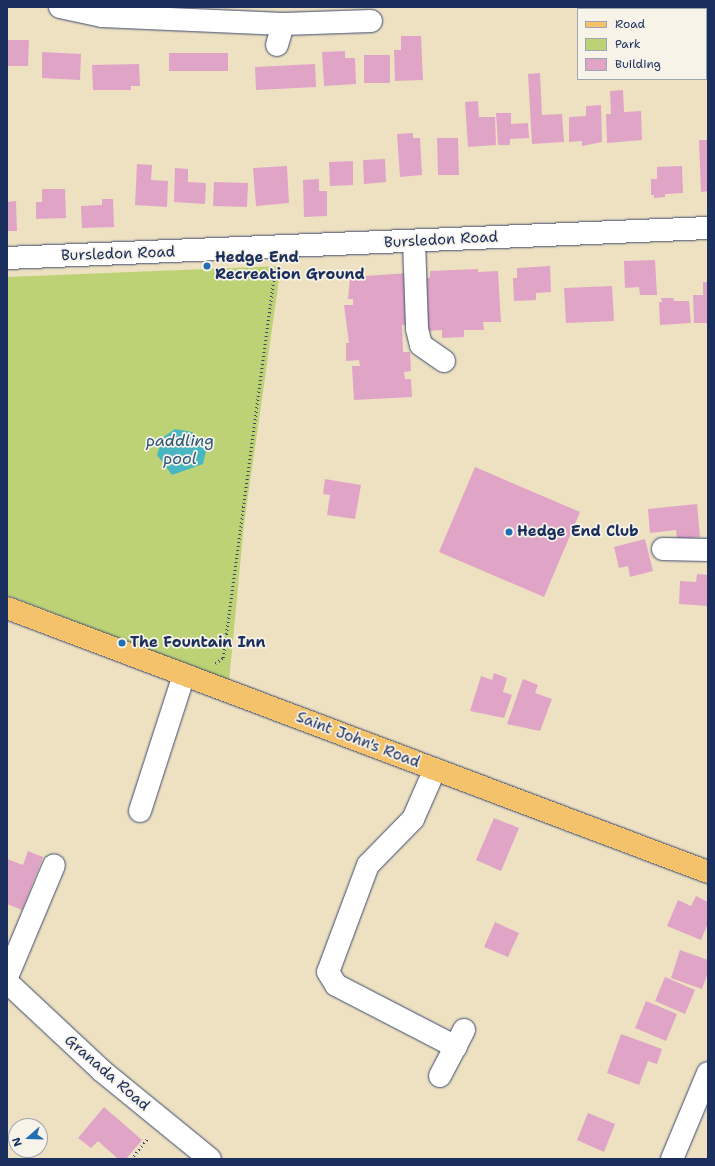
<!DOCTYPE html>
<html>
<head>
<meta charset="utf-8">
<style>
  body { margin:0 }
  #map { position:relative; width:715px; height:1166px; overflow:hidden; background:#eee1c2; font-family:"Shantell Sans",sans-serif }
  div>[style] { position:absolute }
  .green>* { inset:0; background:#bdd175 }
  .water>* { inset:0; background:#48b7c1 }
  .building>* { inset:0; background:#e0a4c7 }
  .path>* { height:2.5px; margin-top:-1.25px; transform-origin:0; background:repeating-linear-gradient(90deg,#3b4a6d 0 1px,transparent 0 4px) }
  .roads { filter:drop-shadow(0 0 1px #3b4a6d) drop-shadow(0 0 1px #3b4a6d) }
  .minor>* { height:22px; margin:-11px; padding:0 11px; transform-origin:11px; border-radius:11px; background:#fff }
  .major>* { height:22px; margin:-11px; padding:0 11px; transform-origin:11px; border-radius:11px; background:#f3c26a }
  .dots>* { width:11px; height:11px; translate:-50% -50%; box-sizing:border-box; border:2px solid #f7f3e8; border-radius:50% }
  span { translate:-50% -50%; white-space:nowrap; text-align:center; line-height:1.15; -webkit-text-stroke:3.5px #f7f3e8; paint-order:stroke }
  .street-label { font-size:15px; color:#1b2f5e }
  .poi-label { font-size:15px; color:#1b2f5e; font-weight:700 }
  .left { translate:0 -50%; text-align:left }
  .water-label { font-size:16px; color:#28587c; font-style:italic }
  .frame { position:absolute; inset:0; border:8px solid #1b2f5e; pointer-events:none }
  .legend { position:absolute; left:577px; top:8px; width:130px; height:72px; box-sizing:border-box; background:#f7f3e8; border:1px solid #9fa5b1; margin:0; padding:5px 7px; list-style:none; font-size:12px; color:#1b2f5e }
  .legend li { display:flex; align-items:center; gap:8px; height:20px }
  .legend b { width:20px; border:1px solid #9fa5b1 }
  .north { position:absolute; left:8px; top:1118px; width:40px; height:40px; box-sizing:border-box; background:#f7f3e8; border:1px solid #9fa5b1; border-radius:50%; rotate:250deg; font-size:11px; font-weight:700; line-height:16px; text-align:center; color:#1b2f5e }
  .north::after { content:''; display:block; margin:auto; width:14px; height:18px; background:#1f6fb2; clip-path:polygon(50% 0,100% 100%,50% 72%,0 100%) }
</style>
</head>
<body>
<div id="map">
  <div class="green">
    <div style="clip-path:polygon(281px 266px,244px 524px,229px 681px,7px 595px,7px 277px)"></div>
  </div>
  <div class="water">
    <div style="clip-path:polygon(175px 429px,192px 432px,206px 451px,203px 464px,172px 475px,157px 455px,162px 438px)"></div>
  </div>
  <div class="building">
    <div style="clip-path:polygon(401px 36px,421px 36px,423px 80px,395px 81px,394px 50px,401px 50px)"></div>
    <div style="clip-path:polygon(7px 40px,29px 40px,28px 66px,7px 66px)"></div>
    <div style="clip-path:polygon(345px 51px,345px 58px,355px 58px,356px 84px,324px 86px,322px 52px)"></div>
    <div style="clip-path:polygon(42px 52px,81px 54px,80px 80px,42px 78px)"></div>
    <div style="clip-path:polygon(169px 53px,228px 53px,228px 71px,169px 71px)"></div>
    <div style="clip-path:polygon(364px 55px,390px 55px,390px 83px,364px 83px)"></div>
    <div style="clip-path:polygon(139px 64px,140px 86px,131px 86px,131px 90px,93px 90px,92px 65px)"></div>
    <div style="clip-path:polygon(315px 64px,316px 87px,256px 90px,255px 67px)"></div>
    <div style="clip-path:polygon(540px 73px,542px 115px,562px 114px,564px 142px,532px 144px,528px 74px)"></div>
    <div style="clip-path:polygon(623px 90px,624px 112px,641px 111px,642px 140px,607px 143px,606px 114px,611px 114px,610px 91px)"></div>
    <div style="clip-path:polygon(478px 101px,479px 117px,495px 117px,496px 145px,468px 147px,465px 102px)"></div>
    <div style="clip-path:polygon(601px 105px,602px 142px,582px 146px,582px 141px,569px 142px,569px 117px,586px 116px,586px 106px)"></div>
    <div style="clip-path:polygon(496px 113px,511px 113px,511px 124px,528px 123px,529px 138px,510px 139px,510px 145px,498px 145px)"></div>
    <div style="clip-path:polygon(413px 133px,413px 138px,420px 138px,422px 175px,400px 177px,397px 134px)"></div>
    <div style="clip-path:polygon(437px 138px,458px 138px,459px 175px,438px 175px)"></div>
    <div style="clip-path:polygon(699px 140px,708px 140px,708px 191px,701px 192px)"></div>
    <div style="clip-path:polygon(385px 159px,386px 182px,364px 184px,363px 160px)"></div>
    <div style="clip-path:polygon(353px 161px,353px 185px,330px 186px,329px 162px)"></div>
    <div style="clip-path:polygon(137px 164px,152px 165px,151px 180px,168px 181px,167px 207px,135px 205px)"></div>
    <div style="clip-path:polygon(287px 166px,289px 203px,256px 206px,253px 168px)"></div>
    <div style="clip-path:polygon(682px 166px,683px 193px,665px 194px,665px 197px,654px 198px,654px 195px,651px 195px,651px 179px,657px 179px,657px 167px)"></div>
    <div style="clip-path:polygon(175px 168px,188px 169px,188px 182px,206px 183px,205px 204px,174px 202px)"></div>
    <div style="clip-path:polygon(319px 179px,319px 191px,327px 191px,327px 216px,304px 217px,303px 180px)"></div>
    <div style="clip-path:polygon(214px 182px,248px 183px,247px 207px,213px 206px)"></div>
    <div style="clip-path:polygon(42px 189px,65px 189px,66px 218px,36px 219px,36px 202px,42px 202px)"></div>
    <div style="clip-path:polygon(102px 199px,113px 199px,114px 227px,82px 228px,81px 206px,102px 205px)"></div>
    <div style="clip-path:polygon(16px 201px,17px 231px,7px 231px,7px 202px)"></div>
    <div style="clip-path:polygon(655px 260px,657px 295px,640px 295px,639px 287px,625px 288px,624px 261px)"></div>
    <div style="clip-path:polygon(550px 266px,551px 292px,536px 293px,536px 300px,514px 301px,513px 278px,517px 278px,517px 268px)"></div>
    <div style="clip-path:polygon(478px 269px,478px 272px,498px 271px,501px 322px,483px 322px,484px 330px,464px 330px,464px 337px,442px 338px,442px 330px,426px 331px,426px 324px,402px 325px,403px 352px,410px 352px,411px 371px,404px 372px,405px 379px,411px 379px,412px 397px,354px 400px,352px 366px,360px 366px,359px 360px,346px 361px,346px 343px,349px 343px,344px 305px,353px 305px,353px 299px,348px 299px,350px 277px,409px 273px,409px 279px,430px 278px,430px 271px)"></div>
    <div style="clip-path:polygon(703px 282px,708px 282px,708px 323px,694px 323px,693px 295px,703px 295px)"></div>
    <div style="clip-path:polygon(612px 286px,614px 321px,566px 323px,564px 288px)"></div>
    <div style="clip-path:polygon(661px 298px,673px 298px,674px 301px,689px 301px,691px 323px,660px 325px,659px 302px,662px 302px)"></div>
    <div style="clip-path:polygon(475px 467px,580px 512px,544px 597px,439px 552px)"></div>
    <div style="clip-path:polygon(325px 479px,361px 485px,355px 519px,327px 515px,330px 495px,323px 494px)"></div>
    <div style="clip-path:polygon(697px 504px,700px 537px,677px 539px,676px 530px,650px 533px,648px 509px)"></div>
    <div style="clip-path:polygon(645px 539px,653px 571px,630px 577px,628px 566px,619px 568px,614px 547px)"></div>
    <div style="clip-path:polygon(697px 574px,708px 575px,708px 606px,679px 604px,680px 581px,696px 582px)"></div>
    <div style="clip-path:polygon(494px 673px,507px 678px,503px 692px,512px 695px,504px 718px,470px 711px,481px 676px,492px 680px)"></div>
    <div style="clip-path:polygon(523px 679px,538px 685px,535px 693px,552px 699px,540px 731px,507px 724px)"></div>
    <div style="clip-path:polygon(494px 818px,519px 828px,501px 871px,476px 860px)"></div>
    <div style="clip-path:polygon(28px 851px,43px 857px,22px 910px,7px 904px,7px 859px,23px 865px)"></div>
    <div style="clip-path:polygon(696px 896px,708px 902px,708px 923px,701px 940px,667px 926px,678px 900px,691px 906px)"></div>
    <div style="clip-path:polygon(495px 922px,519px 933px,508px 957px,484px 947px)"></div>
    <div style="clip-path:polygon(680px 950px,708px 960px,708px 972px,702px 989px,671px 978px)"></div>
    <div style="clip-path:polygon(665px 977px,695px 990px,685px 1014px,655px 1001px)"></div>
    <div style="clip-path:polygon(646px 1001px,677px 1014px,666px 1041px,635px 1028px)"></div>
    <div style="clip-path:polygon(621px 1034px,662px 1049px,657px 1064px,648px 1061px,639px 1085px,607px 1073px)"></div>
    <div style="clip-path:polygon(104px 1107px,142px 1140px,126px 1159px,118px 1159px,98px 1141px,91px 1148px,78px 1138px)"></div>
    <div style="clip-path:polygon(588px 1113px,615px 1124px,604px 1152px,577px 1140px)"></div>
  </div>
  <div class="path">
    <div style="left:215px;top:663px;width:9px;rotate:-32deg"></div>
    <div style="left:223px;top:658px;width:394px;rotate:-82.4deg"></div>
    <div style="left:131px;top:1159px;width:28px;rotate:-51deg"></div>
  </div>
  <div class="roads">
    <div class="minor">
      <div style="left:60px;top:7px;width:43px;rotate:12.1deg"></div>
      <div style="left:102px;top:16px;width:181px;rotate:2.5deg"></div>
      <div style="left:283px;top:24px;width:88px;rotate:-2deg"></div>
      <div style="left:277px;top:45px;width:22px;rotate:-74deg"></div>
      <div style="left:414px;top:241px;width:88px;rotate:88deg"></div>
      <div style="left:417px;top:329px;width:16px;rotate:76deg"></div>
      <div style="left:421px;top:345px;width:28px;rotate:35deg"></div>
      <div style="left:7px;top:258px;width:702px;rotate:-2.45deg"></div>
      <div style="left:663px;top:549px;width:45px;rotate:1.3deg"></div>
      <div style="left:435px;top:769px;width:55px;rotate:113.7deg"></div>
      <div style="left:413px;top:819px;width:64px;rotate:134.4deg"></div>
      <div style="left:368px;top:865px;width:114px;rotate:110.5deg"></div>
      <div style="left:328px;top:972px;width:15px;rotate:58deg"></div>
      <div style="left:336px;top:985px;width:135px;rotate:27.3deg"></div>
      <div style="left:140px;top:811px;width:143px;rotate:-72.1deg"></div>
      <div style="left:7px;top:977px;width:121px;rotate:-67.2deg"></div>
      <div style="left:7px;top:982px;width:130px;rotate:43.1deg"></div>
      <div style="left:102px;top:1071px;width:139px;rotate:39.2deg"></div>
      <div style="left:440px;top:1076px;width:52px;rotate:-62.4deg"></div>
      <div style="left:672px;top:1159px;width:93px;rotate:-67.3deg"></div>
    </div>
    <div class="major">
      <div style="left:7px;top:608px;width:749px;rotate:20.64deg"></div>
    </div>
  </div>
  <div class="dots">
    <div style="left:207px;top:266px;background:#1f6fb2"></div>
    <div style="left:509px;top:532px;background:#1f6fb2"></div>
    <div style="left:122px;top:643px;background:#1f6fb2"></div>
  </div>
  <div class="street-label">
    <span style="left:441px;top:240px;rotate:-3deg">Bursledon Road</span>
    <span style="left:118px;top:254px;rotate:-2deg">Bursledon Road</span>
    <span style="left:358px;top:740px;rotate:21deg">Saint John's Road</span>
    <span style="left:107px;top:1073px;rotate:41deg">Granada Road</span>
  </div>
  <div class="poi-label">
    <span class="left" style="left:215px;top:266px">Hedge End<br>Recreation Ground</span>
    <span class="left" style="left:517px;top:532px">Hedge End Club</span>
    <span class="left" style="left:130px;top:643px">The Fountain Inn</span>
  </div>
  <div class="water-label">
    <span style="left:180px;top:450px">paddling<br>pool</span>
  </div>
  <div class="frame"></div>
  <ul class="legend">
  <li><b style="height:5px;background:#f3c26a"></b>Road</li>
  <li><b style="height:11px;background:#bdd175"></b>Park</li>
  <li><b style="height:11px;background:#e0a4c7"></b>Building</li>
  </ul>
  <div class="north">N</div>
</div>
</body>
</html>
